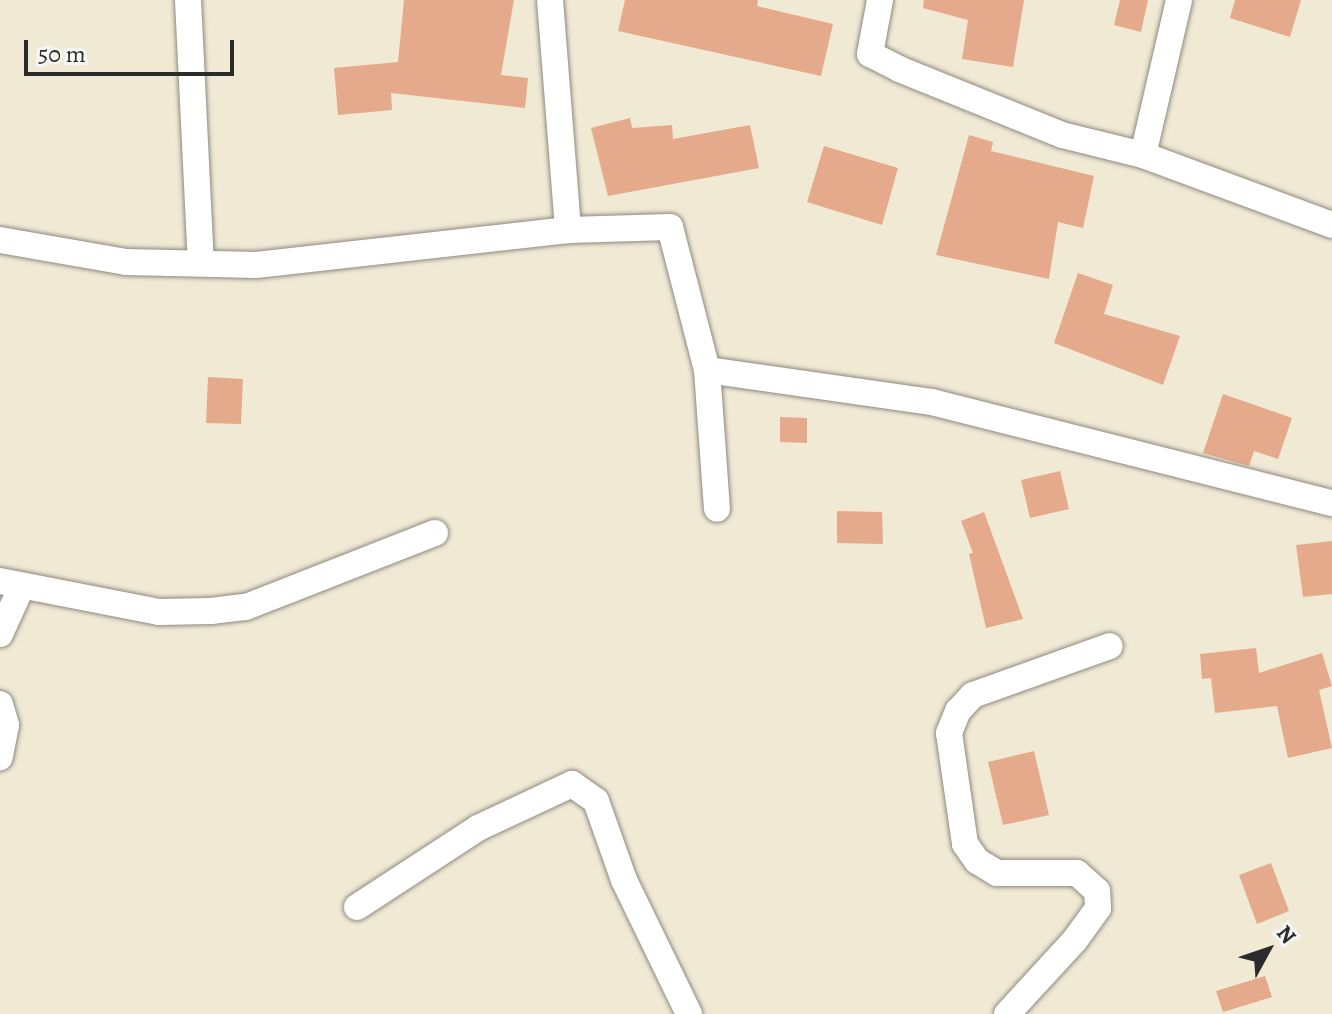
<!DOCTYPE html>
<html>
<head>
<meta charset="utf-8">
<style>
  body { margin:0 }
  #map { position:relative; width:1332px; height:1014px; overflow:hidden; background:#f0e9d4; font-family:Alegreya,serif }
  div>[style] { position:absolute }
  .building>* { inset:0; background:#e5aa8c }
  .roads { filter:drop-shadow(0 0 2px #8e8a80) drop-shadow(0 0 2px #8e8a80) }
  .street>* { height:26px; margin:-13px; padding:0 13px; transform-origin:13px; border-radius:13px; background:#fff }
  span { translate:-50% -50%; white-space:nowrap; text-align:center; line-height:1.15; -webkit-text-stroke:7px #f6f6f2; paint-order:stroke }
  .north { position:absolute; left:1228px; top:910px; width:80px; height:80px; -webkit-text-stroke:6px #f6f6f2; paint-order:stroke; rotate:50deg; font-size:22px; font-weight:700; line-height:32px; text-align:center; color:#2b2b2b }
  .north::after { content:''; display:block; margin:auto; width:28px; height:36px; background:#2b2b2b; clip-path:polygon(50% 0,100% 100%,50% 72%,0 100%) }
  .scale { position:absolute; left:24px; top:40px; width:210px; height:36px; box-sizing:border-box; border:4px solid #2b2b2b; border-top:0; padding-left:10px; font-size:24px; line-height:28px; white-space:nowrap; color:#2b2b2b; -webkit-text-stroke:6px #f6f6f2; paint-order:stroke }
</style>
</head>
<body>
<div id="map">
  <div class="building">
    <div style="clip-path:polygon(404px 0,514px 0,501px 75px,528px 78px,525px 108px,391px 93px,392px 110px,338px 115px,334px 68px,398px 62px)"></div>
    <div style="clip-path:polygon(625px 0,758px 0,757px 6px,833px 24px,821px 76px,618px 31px)"></div>
    <div style="clip-path:polygon(924px 0,1024px 0,1013px 67px,962px 59px,968px 20px,923px 8px)"></div>
    <div style="clip-path:polygon(1120px 0,1148px 0,1141px 32px,1114px 25px)"></div>
    <div style="clip-path:polygon(1235px 0,1301px 0,1290px 37px,1230px 18px)"></div>
    <div style="clip-path:polygon(630px 118px,632px 128px,672px 125px,673px 139px,750px 125px,759px 168px,608px 196px,591px 128px)"></div>
    <div style="clip-path:polygon(969px 135px,993px 142px,991px 151px,1094px 176px,1083px 228px,1058px 222px,1049px 279px,936px 255px)"></div>
    <div style="clip-path:polygon(824px 146px,898px 168px,882px 225px,807px 202px)"></div>
    <div style="clip-path:polygon(1078px 273px,1113px 285px,1104px 314px,1180px 336px,1163px 385px,1054px 343px)"></div>
    <div style="clip-path:polygon(208px 377px,243px 379px,241px 424px,206px 423px)"></div>
    <div style="clip-path:polygon(1223px 394px,1292px 418px,1278px 459px,1254px 451px,1249px 466px,1203px 453px)"></div>
    <div style="clip-path:polygon(780px 417px,807px 418px,807px 443px,780px 442px)"></div>
    <div style="clip-path:polygon(1060px 471px,1069px 509px,1030px 518px,1021px 480px)"></div>
    <div style="clip-path:polygon(837px 511px,882px 512px,883px 544px,837px 543px)"></div>
    <div style="clip-path:polygon(984px 512px,1023px 619px,986px 628px,969px 554px,973px 553px,961px 521px)"></div>
    <div style="clip-path:polygon(1332px 541px,1332px 594px,1303px 597px,1296px 545px)"></div>
    <div style="clip-path:polygon(1256px 648px,1259px 673px,1322px 653px,1332px 686px,1319px 690px,1332px 748px,1288px 758px,1277px 706px,1215px 713px,1211px 678px,1202px 679px,1200px 654px)"></div>
    <div style="clip-path:polygon(1034px 751px,1049px 815px,1003px 825px,988px 762px)"></div>
    <div style="clip-path:polygon(1271px 863px,1289px 911px,1257px 924px,1239px 875px)"></div>
    <div style="clip-path:polygon(1265px 976px,1272px 997px,1223px 1012px,1216px 991px)"></div>
  </div>
  <div class="roads">
    <div class="street">
      <div style="left:188px;top:0;width:263px;rotate:87.2deg"></div>
      <div style="left:550px;top:0;width:231px;rotate:85.5deg"></div>
      <div style="left:880px;top:0;width:55px;rotate:100.5deg"></div>
      <div style="left:870px;top:54px;width:33px;rotate:27deg"></div>
      <div style="left:899px;top:69px;width:176px;rotate:22deg"></div>
      <div style="left:1062px;top:135px;width:83px;rotate:13.9deg"></div>
      <div style="left:1143px;top:155px;width:202px;rotate:20.3deg"></div>
      <div style="left:1143px;top:155px;width:159px;rotate:-76.9deg"></div>
      <div style="left:0;top:240px;width:128px;rotate:9.9deg"></div>
      <div style="left:126px;top:262px;width:130px;rotate:1.3deg"></div>
      <div style="left:256px;top:265px;width:314px;rotate:-6.4deg"></div>
      <div style="left:568px;top:230px;width:102px;rotate:-1.7deg"></div>
      <div style="left:670px;top:227px;width:148px;rotate:75.5deg"></div>
      <div style="left:707px;top:370px;width:139px;rotate:85.9deg"></div>
      <div style="left:707px;top:370px;width:227px;rotate:8.1deg"></div>
      <div style="left:932px;top:402px;width:413px;rotate:14.2deg"></div>
      <div style="left:0;top:581px;width:162px;rotate:11deg"></div>
      <div style="left:159px;top:612px;width:52px;rotate:-1.1deg"></div>
      <div style="left:211px;top:611px;width:35px;rotate:-7deg"></div>
      <div style="left:246px;top:607px;width:203px;rotate:-21.4deg"></div>
      <div style="left:0;top:634px;width:51px;rotate:-65.5deg"></div>
      <div style="left:0;top:704px;width:22px;rotate:74deg"></div>
      <div style="left:6px;top:725px;width:33px;rotate:101deg"></div>
      <div style="left:357px;top:907px;width:145px;rotate:-33.1deg"></div>
      <div style="left:478px;top:828px;width:104px;rotate:-25.1deg"></div>
      <div style="left:572px;top:784px;width:29px;rotate:35deg"></div>
      <div style="left:596px;top:801px;width:84px;rotate:70.5deg"></div>
      <div style="left:624px;top:880px;width:149px;rotate:64.1deg"></div>
      <div style="left:1007px;top:1014px;width:100px;rotate:-47.4deg"></div>
      <div style="left:1075px;top:940px;width:39px;rotate:-54deg"></div>
      <div style="left:1098px;top:908px;width:17px;rotate:-93deg"></div>
      <div style="left:1097px;top:891px;width:27px;rotate:-138deg"></div>
      <div style="left:1077px;top:873px;width:80px;rotate:180deg"></div>
      <div style="left:997px;top:873px;width:23px;rotate:-149deg"></div>
      <div style="left:977px;top:861px;width:21px;rotate:-125deg"></div>
      <div style="left:965px;top:844px;width:112px;rotate:-98.2deg"></div>
      <div style="left:949px;top:733px;width:24px;rotate:-68deg"></div>
      <div style="left:958px;top:711px;width:22px;rotate:-47deg"></div>
      <div style="left:973px;top:695px;width:145px;rotate:-19.7deg"></div>
    </div>
  </div>
  <div class="north">N</div>
  <div class="scale">50 m</div>
</div>
</body>
</html>
